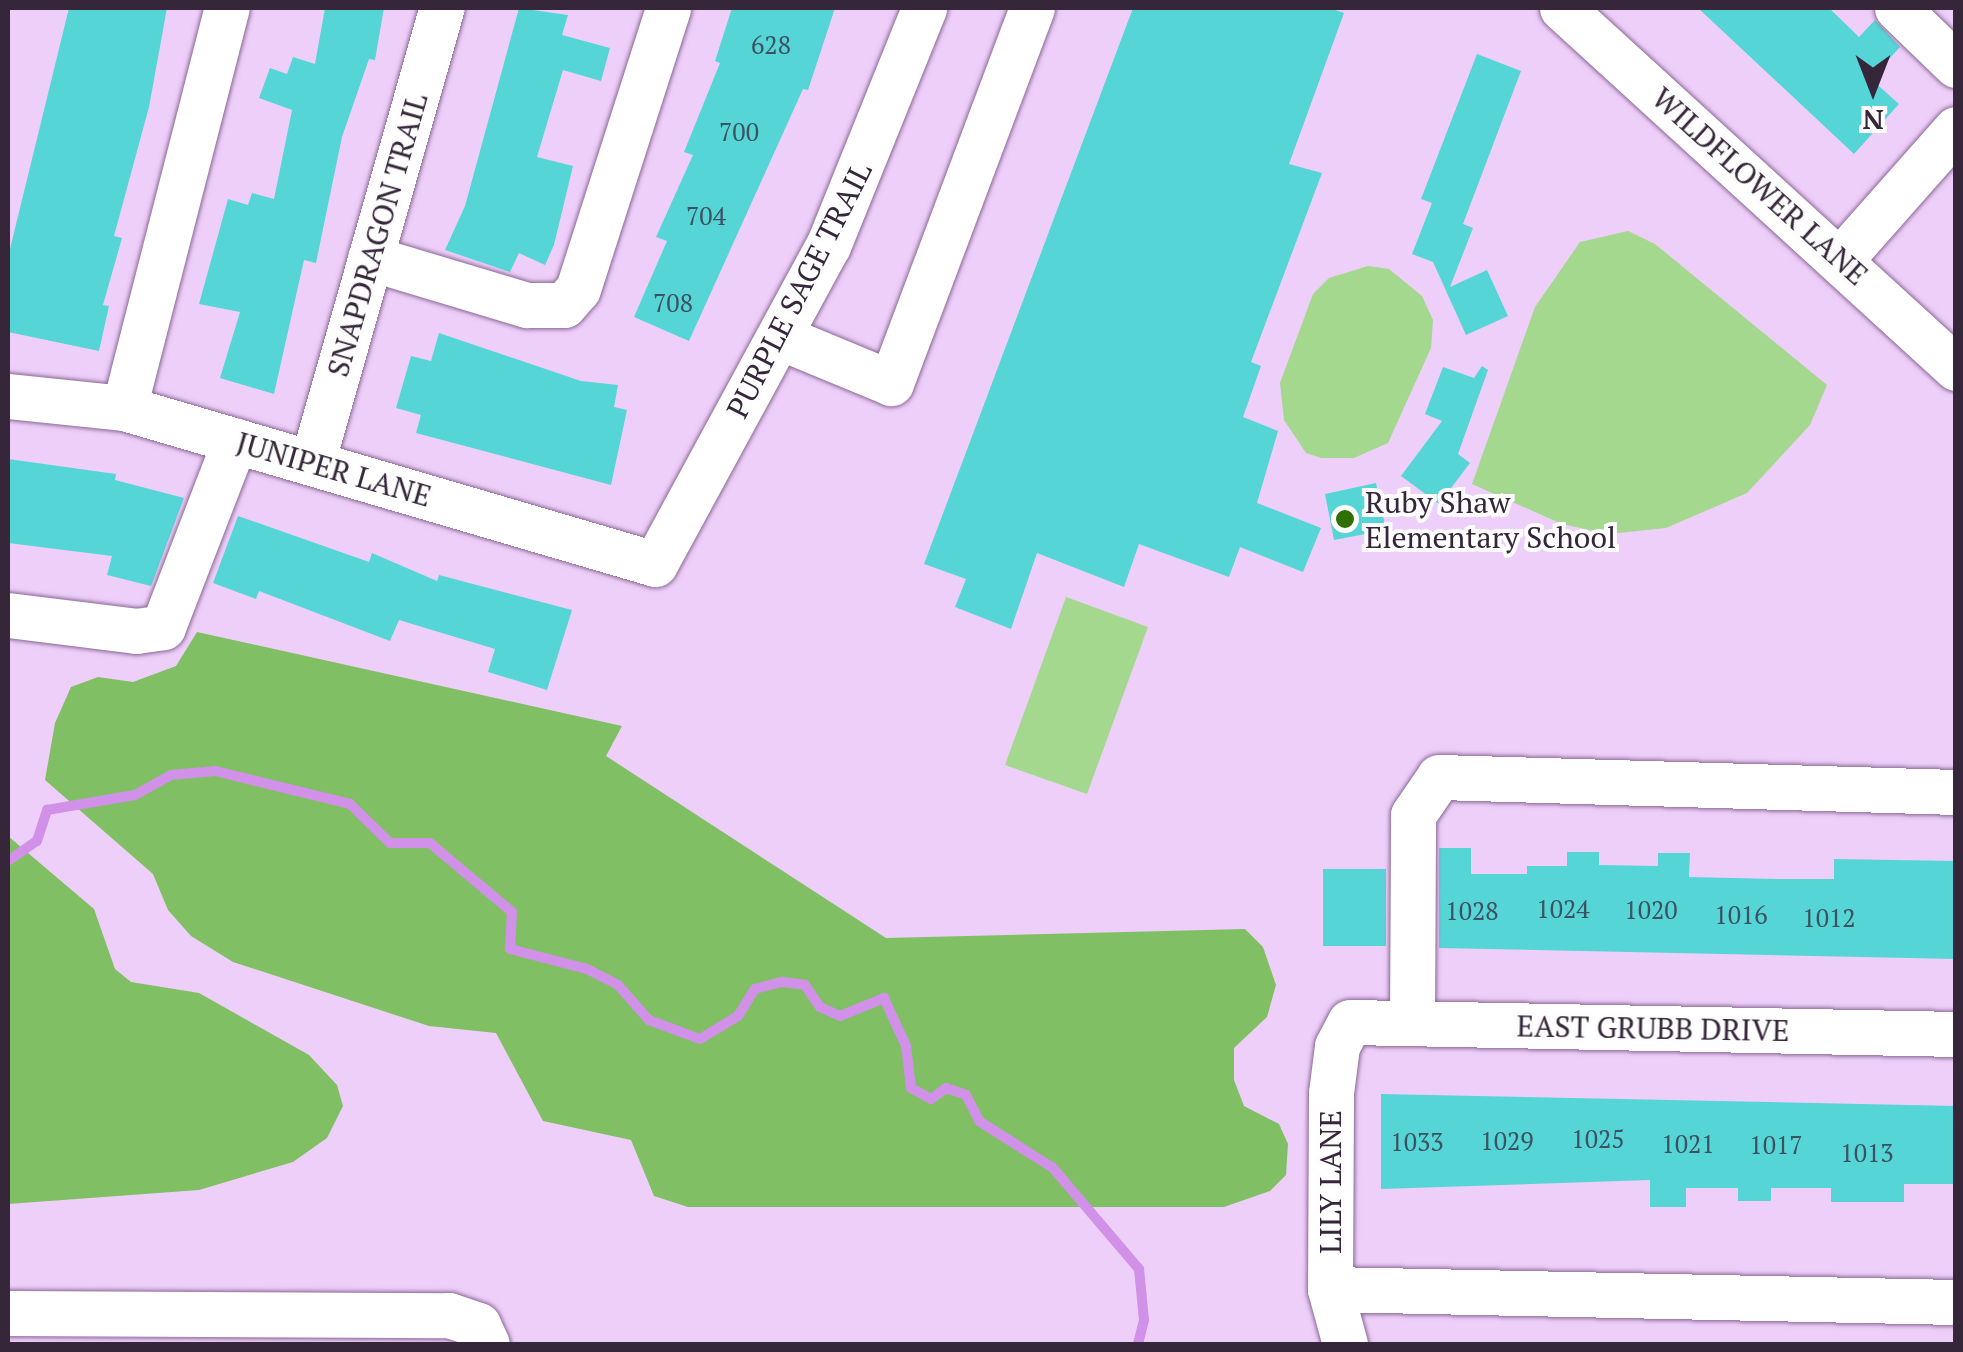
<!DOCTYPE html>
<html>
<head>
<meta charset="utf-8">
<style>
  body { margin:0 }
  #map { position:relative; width:1963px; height:1352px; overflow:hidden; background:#eecff9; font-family:"PT Serif",serif }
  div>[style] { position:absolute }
  .green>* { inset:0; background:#a4d88f }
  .forest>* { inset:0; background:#80bf64 }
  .stream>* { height:10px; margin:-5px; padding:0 5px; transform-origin:5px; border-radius:5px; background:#d191e8 }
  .building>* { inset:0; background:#56d5d7 }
  .roads { filter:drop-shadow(0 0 2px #8a6796) drop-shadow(0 0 2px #8a6796) }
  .minor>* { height:45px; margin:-22.5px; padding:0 22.5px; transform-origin:22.5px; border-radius:22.5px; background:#fff }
  .dots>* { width:28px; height:28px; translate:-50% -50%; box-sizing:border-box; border:5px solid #fdfdfd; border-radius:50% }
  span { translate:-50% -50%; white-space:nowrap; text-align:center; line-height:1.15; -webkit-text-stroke:8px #fdfdfd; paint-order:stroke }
  .number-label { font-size:25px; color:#3d5261 }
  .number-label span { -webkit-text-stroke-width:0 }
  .street-label { font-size:30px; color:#35263a }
  .poi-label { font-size:30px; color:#35263a }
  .left { translate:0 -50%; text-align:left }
  .frame { position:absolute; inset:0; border:10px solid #35263a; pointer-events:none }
  .north { position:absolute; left:1823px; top:40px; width:100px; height:100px; -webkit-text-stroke:8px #fdfdfd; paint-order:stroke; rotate:180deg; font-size:28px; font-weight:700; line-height:40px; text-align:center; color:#35263a }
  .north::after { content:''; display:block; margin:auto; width:35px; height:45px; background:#35263a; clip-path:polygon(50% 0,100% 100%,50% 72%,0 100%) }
</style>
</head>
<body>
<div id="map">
  <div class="green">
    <div style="clip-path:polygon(1628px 231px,1655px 244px,1827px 385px,1810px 425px,1747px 493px,1666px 528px,1608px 534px,1562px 524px,1472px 484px,1535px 307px,1580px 242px)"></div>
    <div style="clip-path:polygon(1368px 266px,1389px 269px,1422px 296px,1433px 320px,1431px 348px,1388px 443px,1354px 458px,1321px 458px,1306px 453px,1284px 420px,1280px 383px,1313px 294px,1329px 278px)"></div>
    <div style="clip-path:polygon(1066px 597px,1148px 627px,1087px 794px,1005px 765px)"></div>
  </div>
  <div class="forest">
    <div style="clip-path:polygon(197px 632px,622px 726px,606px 756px,886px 938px,1245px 929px,1263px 947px,1276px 985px,1267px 1017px,1234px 1048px,1234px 1080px,1244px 1106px,1279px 1124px,1288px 1144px,1286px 1175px,1270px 1191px,1224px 1207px,688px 1207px,654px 1196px,631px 1140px,543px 1121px,496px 1033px,429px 1026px,233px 962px,191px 936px,168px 910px,153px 874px,45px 780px,55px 723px,71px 687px,98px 677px,133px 682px,176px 666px)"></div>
    <div style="clip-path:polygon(8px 836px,94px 909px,115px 969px,131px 982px,199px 993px,309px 1055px,337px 1085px,343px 1106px,327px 1138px,293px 1162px,199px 1190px,8px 1204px)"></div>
  </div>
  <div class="stream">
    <div style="left:8px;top:861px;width:35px;rotate:-35deg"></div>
    <div style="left:37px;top:841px;width:33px;rotate:-72deg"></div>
    <div style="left:47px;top:810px;width:89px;rotate:-9.7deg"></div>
    <div style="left:135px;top:795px;width:41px;rotate:-29.1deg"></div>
    <div style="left:171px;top:775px;width:44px;rotate:-5.2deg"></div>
    <div style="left:215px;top:771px;width:139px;rotate:13.7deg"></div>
    <div style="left:350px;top:804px;width:56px;rotate:44.3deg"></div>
    <div style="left:390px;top:843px;width:40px"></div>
    <div style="left:430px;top:843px;width:107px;rotate:40.1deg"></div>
    <div style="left:512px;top:912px;width:37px;rotate:93deg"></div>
    <div style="left:510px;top:949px;width:80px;rotate:14.6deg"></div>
    <div style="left:587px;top:969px;width:35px;rotate:27deg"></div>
    <div style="left:618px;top:985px;width:47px;rotate:48.5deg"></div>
    <div style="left:649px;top:1020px;width:54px;rotate:20.4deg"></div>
    <div style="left:700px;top:1039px;width:44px;rotate:-31.2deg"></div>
    <div style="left:738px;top:1016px;width:32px;rotate:-58deg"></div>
    <div style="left:755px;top:989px;width:28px;rotate:-15deg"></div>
    <div style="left:782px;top:982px;width:23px;rotate:7deg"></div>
    <div style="left:805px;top:985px;width:27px;rotate:56deg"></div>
    <div style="left:820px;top:1007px;width:22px;rotate:24deg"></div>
    <div style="left:840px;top:1016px;width:48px;rotate:-22.2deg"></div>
    <div style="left:884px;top:998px;width:53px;rotate:65.4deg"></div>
    <div style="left:906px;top:1046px;width:42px;rotate:83.2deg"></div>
    <div style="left:911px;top:1088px;width:23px;rotate:29deg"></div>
    <div style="left:931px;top:1099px;width:19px;rotate:-36deg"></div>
    <div style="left:946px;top:1088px;width:21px;rotate:19deg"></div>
    <div style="left:966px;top:1095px;width:29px;rotate:63deg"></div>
    <div style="left:979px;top:1121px;width:88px;rotate:32.4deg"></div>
    <div style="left:1053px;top:1168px;width:133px;rotate:49.6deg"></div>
    <div style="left:1139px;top:1269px;width:51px;rotate:84.4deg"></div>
    <div style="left:1144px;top:1320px;width:25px;rotate:104deg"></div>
  </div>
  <div class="building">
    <div style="clip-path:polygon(69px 8px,167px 8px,149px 107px,114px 236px,122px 238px,103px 305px,109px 306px,99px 351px,8px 332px,8px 257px)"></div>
    <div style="clip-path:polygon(325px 8px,384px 8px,375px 60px,369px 59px,342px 137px,316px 263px,304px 260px,274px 394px,220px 378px,240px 312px,199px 304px,228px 199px,248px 205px,252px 193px,274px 199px,292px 110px,259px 98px,270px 68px,287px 74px,293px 57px,315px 64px)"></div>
    <div style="clip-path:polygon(519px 8px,568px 15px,562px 35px,610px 48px,601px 81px,563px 70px,537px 157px,573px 166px,554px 245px,545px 265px,519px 253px,510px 272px,445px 250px,465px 206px)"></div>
    <div style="clip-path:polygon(732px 8px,835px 8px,808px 90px,803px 89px,689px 341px,634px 317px,667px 241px,656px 237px,693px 155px,684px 152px,720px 63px,715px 61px)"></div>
    <div style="clip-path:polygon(1133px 8px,1330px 8px,1344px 13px,1289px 164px,1322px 173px,1251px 362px,1261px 366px,1243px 417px,1278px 431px,1257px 503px,1321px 528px,1303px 572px,1240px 547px,1229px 577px,1139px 544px,1124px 587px,1037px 553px,1011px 629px,955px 607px,966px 579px,924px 564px)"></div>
    <div style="clip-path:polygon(1698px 8px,1829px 8px,1859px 37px,1875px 20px,1900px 47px,1871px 79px,1899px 104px,1854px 154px)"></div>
    <div style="clip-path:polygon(1477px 54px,1521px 71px,1463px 224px,1473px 228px,1450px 287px,1487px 270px,1508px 316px,1466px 335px,1433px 262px,1412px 254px,1432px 203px,1421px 199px)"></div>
    <div style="clip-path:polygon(439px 333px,581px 381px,618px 385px,614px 407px,627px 410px,611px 485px,416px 433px,421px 415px,396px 408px,411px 356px,431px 361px)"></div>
    <div style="clip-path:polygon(1482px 366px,1488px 370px,1458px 454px,1470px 463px,1439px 504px,1401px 476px,1442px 421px,1425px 414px,1443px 367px,1474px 378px)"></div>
    <div style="clip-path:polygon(8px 459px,116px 474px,115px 480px,184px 498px,151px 586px,107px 575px,112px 556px,8px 543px)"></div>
    <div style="clip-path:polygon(1376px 483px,1386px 530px,1334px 540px,1325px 494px)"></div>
    <div style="clip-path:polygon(238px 516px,369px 562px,372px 553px,437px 581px,439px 575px,572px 610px,547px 690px,488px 672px,495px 649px,399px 620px,390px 641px,259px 591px,256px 599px,213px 583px)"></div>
    <div style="clip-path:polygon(1439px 848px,1471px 848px,1471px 874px,1527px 874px,1527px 866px,1567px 866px,1567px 852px,1599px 852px,1599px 865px,1658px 866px,1658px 853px,1690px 853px,1689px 877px,1777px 879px,1834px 879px,1834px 859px,1956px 861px,1956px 959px,1439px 948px)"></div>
    <div style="clip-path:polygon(1323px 869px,1386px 869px,1386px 946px,1323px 946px)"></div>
    <div style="clip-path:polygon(1381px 1094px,1956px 1106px,1956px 1184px,1904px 1184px,1904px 1202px,1831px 1202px,1831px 1188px,1771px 1188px,1771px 1201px,1738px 1201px,1738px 1188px,1686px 1188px,1686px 1207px,1650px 1207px,1650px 1180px,1381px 1189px)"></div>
  </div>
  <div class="roads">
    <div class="minor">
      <div style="left:1562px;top:8px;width:534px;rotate:42.42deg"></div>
      <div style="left:1897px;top:8px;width:82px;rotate:44deg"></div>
      <div style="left:370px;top:258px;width:164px;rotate:16.7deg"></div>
      <div style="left:527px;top:305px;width:37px"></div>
      <div style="left:564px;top:305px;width:21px;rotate:-49deg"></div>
      <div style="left:578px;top:289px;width:295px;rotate:-72.2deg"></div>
      <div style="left:1840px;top:260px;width:175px;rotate:-48.5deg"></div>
      <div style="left:780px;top:337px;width:120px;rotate:22.5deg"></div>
      <div style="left:891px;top:383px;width:401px;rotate:-69.4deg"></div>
      <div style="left:8px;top:396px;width:117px;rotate:5.9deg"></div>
      <div style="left:124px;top:408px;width:553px;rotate:16.37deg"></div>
      <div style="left:655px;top:564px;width:362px;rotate:-61.5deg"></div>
      <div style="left:828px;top:246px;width:257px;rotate:-68deg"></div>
      <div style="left:124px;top:408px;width:413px;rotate:-75.6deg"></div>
      <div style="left:312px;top:463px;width:473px;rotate:-74.1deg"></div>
      <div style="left:8px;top:615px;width:129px;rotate:7.1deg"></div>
      <div style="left:136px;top:631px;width:27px;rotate:-8deg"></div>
      <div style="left:163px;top:627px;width:200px;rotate:-68.9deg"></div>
      <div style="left:1412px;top:1023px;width:208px;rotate:-89.7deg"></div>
      <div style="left:1413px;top:815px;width:46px;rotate:-55.6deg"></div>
      <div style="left:1439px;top:777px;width:517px;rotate:1.66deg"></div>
      <div style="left:1330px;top:1289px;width:626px;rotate:1.19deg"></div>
      <div style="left:8px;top:1313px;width:441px;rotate:0.3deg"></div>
      <div style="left:449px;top:1315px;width:31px;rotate:19deg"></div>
      <div style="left:478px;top:1325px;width:21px;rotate:65deg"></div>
      <div style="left:1345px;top:1344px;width:57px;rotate:-105.3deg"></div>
      <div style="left:1330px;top:1289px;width:196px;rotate:-89.7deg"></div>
      <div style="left:1331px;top:1093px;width:47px;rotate:-82.7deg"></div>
      <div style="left:1337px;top:1046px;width:27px;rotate:-62deg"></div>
      <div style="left:1350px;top:1022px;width:606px;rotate:1.13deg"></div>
    </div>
  </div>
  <div class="dots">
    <div style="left:1345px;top:519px;background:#2f6e00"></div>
  </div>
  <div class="number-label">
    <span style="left:771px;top:45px">628</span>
    <span style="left:739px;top:132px">700</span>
    <span style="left:706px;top:216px">704</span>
    <span style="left:673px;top:303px">708</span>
    <span style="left:1563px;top:909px">1024</span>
    <span style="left:1651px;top:910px">1020</span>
    <span style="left:1472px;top:911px">1028</span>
    <span style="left:1741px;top:915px">1016</span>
    <span style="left:1829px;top:918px">1012</span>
    <span style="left:1598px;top:1139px">1025</span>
    <span style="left:1507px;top:1141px">1029</span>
    <span style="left:1417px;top:1142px">1033</span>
    <span style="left:1688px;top:1144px">1021</span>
    <span style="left:1776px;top:1145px">1017</span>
    <span style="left:1867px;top:1153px">1013</span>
  </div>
  <div class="street-label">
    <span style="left:1760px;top:186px;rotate:42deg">WILDFLOWER LANE</span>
    <span style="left:377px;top:235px;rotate:-74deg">SNAPDRAGON TRAIL</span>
    <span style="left:799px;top:290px;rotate:-63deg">PURPLE SAGE TRAIL</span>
    <span style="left:334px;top:469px;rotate:16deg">JUNIPER LANE</span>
    <span style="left:1653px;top:1028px;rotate:1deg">EAST GRUBB DRIVE</span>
    <span style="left:1330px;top:1182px;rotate:-90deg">LILY LANE</span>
  </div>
  <div class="poi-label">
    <span class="left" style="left:1365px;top:519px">Ruby Shaw<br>Elementary School</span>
  </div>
  <div class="frame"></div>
  <div class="north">N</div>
</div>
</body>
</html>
